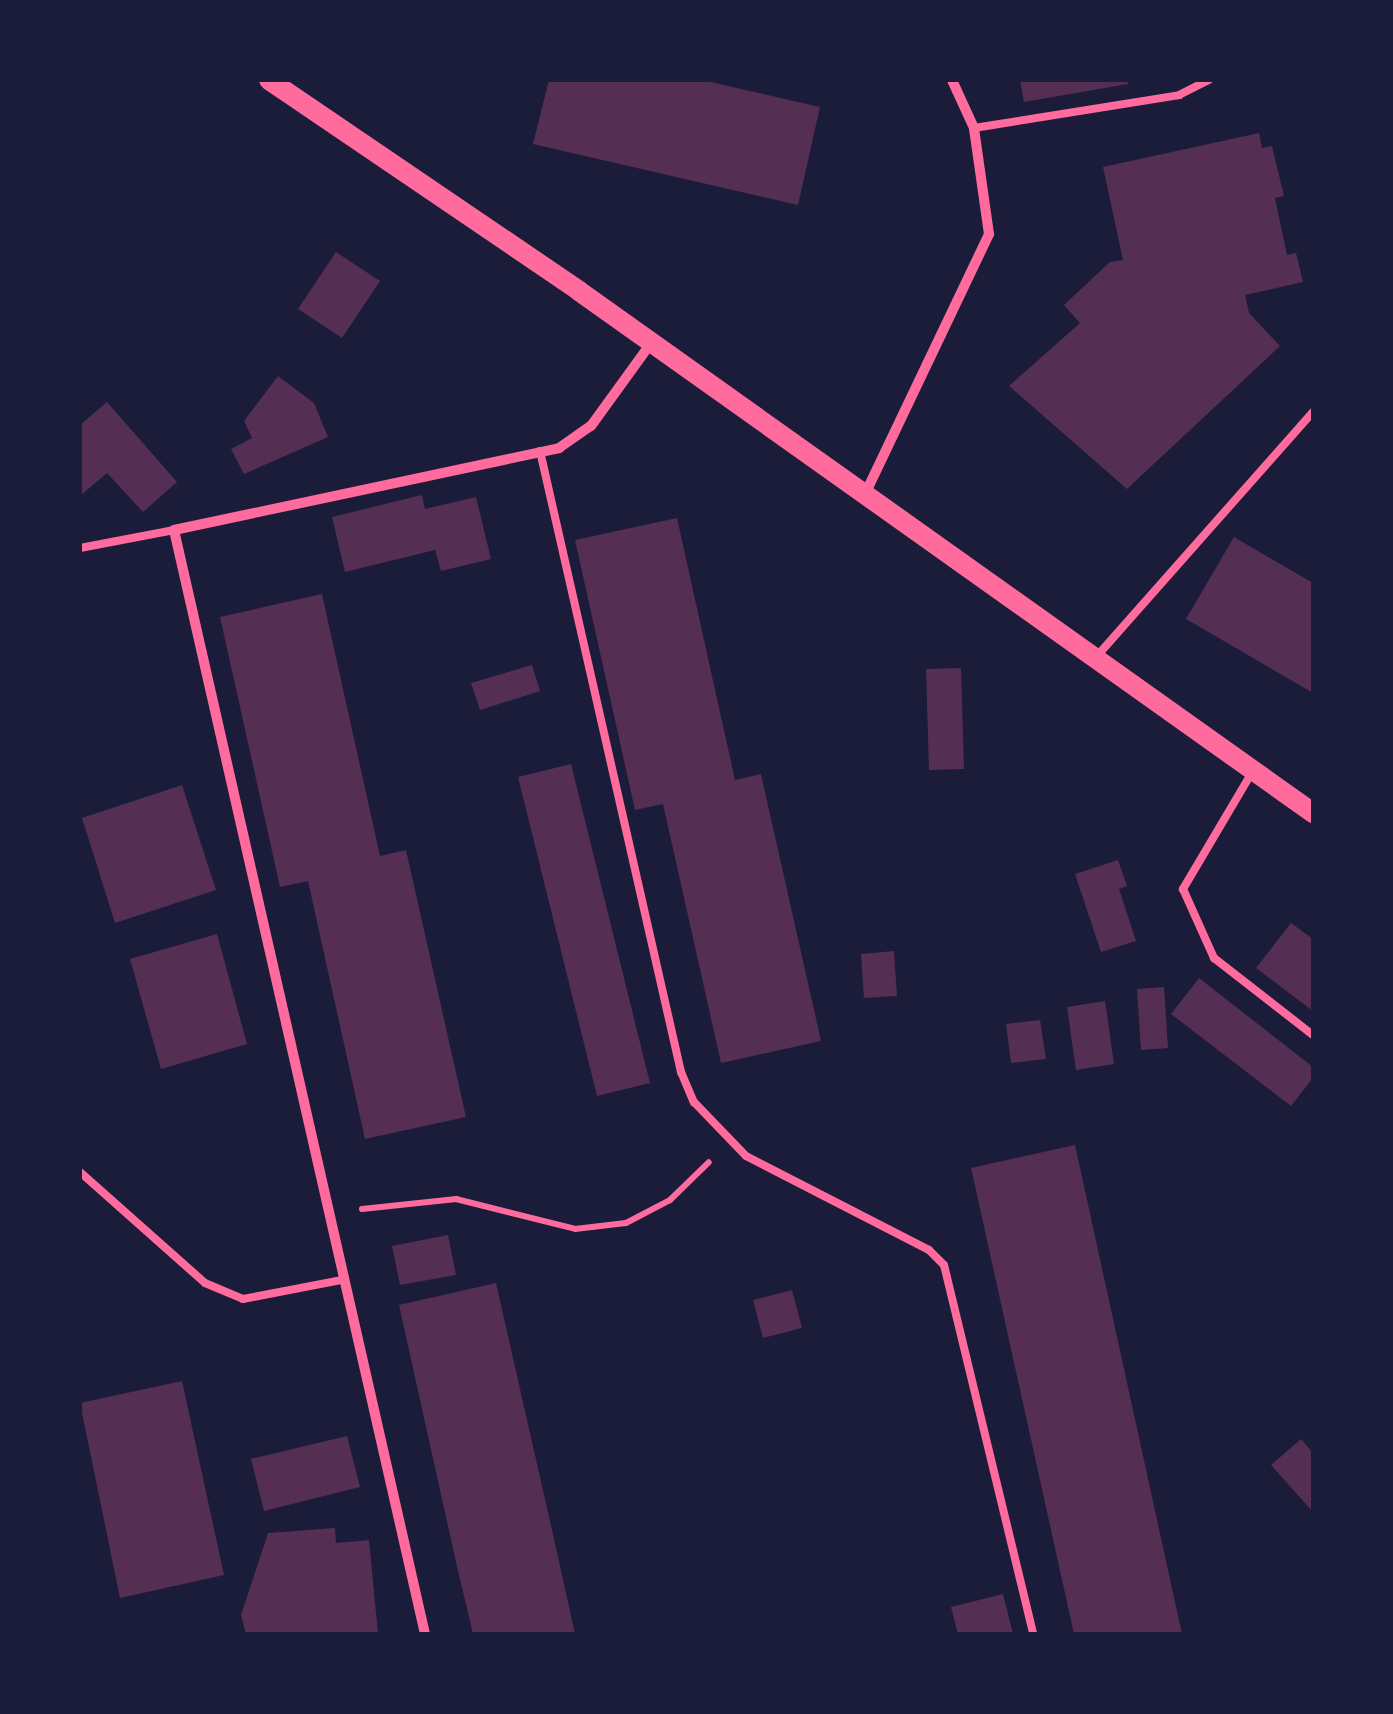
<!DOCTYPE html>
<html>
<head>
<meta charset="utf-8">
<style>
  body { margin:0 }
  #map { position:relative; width:1393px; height:1714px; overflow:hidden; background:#1b1b3a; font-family:Montserrat,sans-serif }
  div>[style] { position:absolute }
  .building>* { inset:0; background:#542f53 }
  .path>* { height:6px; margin:-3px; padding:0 3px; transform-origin:3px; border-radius:3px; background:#ff6b9d }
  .service>* { height:8px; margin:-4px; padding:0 4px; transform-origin:4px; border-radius:4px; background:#ff6b9d }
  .minor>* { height:10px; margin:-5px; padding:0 5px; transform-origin:5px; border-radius:5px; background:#ff6b9d }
  .secondary>* { height:20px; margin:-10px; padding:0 10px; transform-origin:10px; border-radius:10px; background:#ff6b9d }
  span { translate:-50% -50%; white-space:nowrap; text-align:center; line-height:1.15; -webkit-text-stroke:10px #1b1b3a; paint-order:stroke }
  .frame { position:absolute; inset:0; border:82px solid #1b1b3a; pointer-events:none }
</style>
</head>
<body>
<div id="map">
  <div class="building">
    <div style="clip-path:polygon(549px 80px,702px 80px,820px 107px,798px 205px,533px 144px)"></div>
    <div style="clip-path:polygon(1020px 80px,1127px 80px,1128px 84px,1024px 102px)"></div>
    <div style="clip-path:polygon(1259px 133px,1262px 148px,1272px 146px,1284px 196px,1275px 198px,1287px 255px,1296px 253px,1303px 282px,1245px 295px,1249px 313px,1280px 346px,1127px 489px,1009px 386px,1080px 323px,1064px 305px,1110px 262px,1123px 260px,1103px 167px)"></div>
    <div style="clip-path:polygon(336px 252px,380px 281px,342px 338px,298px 309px)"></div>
    <div style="clip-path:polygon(278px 376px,314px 403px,328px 437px,244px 474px,231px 449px,252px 438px,244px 421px)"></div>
    <div style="clip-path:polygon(107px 402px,177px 482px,143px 512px,107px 473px,80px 496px,80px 425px)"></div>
    <div style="clip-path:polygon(422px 495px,425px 509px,476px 497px,491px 559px,441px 571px,435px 550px,345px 572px,332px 517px)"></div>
    <div style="clip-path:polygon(677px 518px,735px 780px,761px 774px,821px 1041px,721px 1063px,663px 804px,635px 810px,575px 540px)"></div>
    <div style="clip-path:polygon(1234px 537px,1313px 583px,1313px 693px,1186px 619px)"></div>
    <div style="clip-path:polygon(322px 594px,380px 856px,406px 850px,466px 1117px,365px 1139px,308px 881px,280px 887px,220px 617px)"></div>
    <div style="clip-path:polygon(532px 665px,540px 691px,480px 710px,471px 683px)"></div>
    <div style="clip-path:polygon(961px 668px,964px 769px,929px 770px,926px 669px)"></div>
    <div style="clip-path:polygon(571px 764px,650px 1083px,597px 1096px,518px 777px)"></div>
    <div style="clip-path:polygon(182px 785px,216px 890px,115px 923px,82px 818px)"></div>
    <div style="clip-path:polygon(1118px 860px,1127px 886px,1119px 889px,1136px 941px,1101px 952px,1075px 874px)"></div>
    <div style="clip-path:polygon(1291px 923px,1313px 939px,1313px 1011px,1256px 968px)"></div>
    <div style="clip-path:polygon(217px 934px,247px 1044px,161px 1069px,130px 959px)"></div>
    <div style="clip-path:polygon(894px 951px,897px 996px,864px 998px,861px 954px)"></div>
    <div style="clip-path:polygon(1199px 978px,1313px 1067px,1313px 1078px,1291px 1106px,1171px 1014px)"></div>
    <div style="clip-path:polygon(1164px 987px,1168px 1048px,1141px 1050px,1137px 989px)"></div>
    <div style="clip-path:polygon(1105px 1001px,1114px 1064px,1076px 1070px,1067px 1007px)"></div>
    <div style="clip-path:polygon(1040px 1020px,1046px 1059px,1011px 1063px,1006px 1024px)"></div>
    <div style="clip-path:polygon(1075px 1145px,1182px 1634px,1074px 1634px,971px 1168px)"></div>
    <div style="clip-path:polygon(448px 1235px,456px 1275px,400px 1285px,392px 1246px)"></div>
    <div style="clip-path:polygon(496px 1283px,554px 1539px,575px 1634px,473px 1634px,456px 1562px,399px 1305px)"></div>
    <div style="clip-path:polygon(792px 1290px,802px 1328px,763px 1338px,753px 1300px)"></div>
    <div style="clip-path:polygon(182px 1381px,224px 1575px,120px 1598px,80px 1403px)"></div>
    <div style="clip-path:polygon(347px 1436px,360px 1487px,264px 1511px,251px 1459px)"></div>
    <div style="clip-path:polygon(1301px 1439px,1313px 1453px,1313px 1512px,1271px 1465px)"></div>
    <div style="clip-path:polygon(335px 1528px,336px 1543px,369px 1540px,378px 1634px,246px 1634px,241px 1615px,268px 1533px)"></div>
    <div style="clip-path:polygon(1003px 1594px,1013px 1634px,958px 1634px,951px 1607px)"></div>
  </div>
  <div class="path">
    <div style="left:362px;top:1209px;width:95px;rotate:-6.1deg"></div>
    <div style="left:456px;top:1199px;width:123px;rotate:14.1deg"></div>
    <div style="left:575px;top:1229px;width:51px;rotate:-6.7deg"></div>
    <div style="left:626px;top:1223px;width:50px;rotate:-27.6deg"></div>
    <div style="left:670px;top:1200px;width:54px;rotate:-44.3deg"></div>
  </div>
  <div class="service">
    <div style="left:974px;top:128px;width:208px;rotate:-9.1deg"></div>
    <div style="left:1179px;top:95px;width:34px;rotate:-27deg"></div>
    <div style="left:540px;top:451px;width:637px;rotate:77.21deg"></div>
    <div style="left:681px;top:1072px;width:33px;rotate:67deg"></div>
    <div style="left:694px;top:1102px;width:75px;rotate:46.1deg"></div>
    <div style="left:746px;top:1156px;width:206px;rotate:27.2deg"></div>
    <div style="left:929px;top:1250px;width:21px;rotate:45deg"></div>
    <div style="left:944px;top:1265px;width:380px;rotate:76.4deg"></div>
    <div style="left:80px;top:548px;width:96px;rotate:-10.8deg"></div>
    <div style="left:1097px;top:656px;width:326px;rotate:-48.5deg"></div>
    <div style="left:1251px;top:774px;width:134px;rotate:120.6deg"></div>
    <div style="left:1183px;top:889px;width:76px;rotate:65.8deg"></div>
    <div style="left:1214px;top:958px;width:125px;rotate:37.9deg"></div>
    <div style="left:80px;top:1172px;width:167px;rotate:41.6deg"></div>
    <div style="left:205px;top:1283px;width:41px;rotate:22.8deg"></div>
    <div style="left:243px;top:1299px;width:101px;rotate:-10.9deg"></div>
  </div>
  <div class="minor">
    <div style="left:866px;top:492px;width:286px;rotate:-64.5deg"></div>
    <div style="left:989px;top:234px;width:107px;rotate:-98.1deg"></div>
    <div style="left:974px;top:128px;width:53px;rotate:-114.6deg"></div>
    <div style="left:425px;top:1634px;width:1132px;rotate:-102.81deg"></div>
    <div style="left:174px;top:530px;width:394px;rotate:-12deg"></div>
    <div style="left:559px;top:448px;width:39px;rotate:-35deg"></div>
    <div style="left:591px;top:426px;width:102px;rotate:-54.1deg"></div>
  </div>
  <div class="secondary">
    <div style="left:269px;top:80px;width:375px;rotate:34.2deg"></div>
    <div style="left:579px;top:291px;width:901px;rotate:35.42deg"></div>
  </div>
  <div class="frame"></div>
</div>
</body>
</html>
